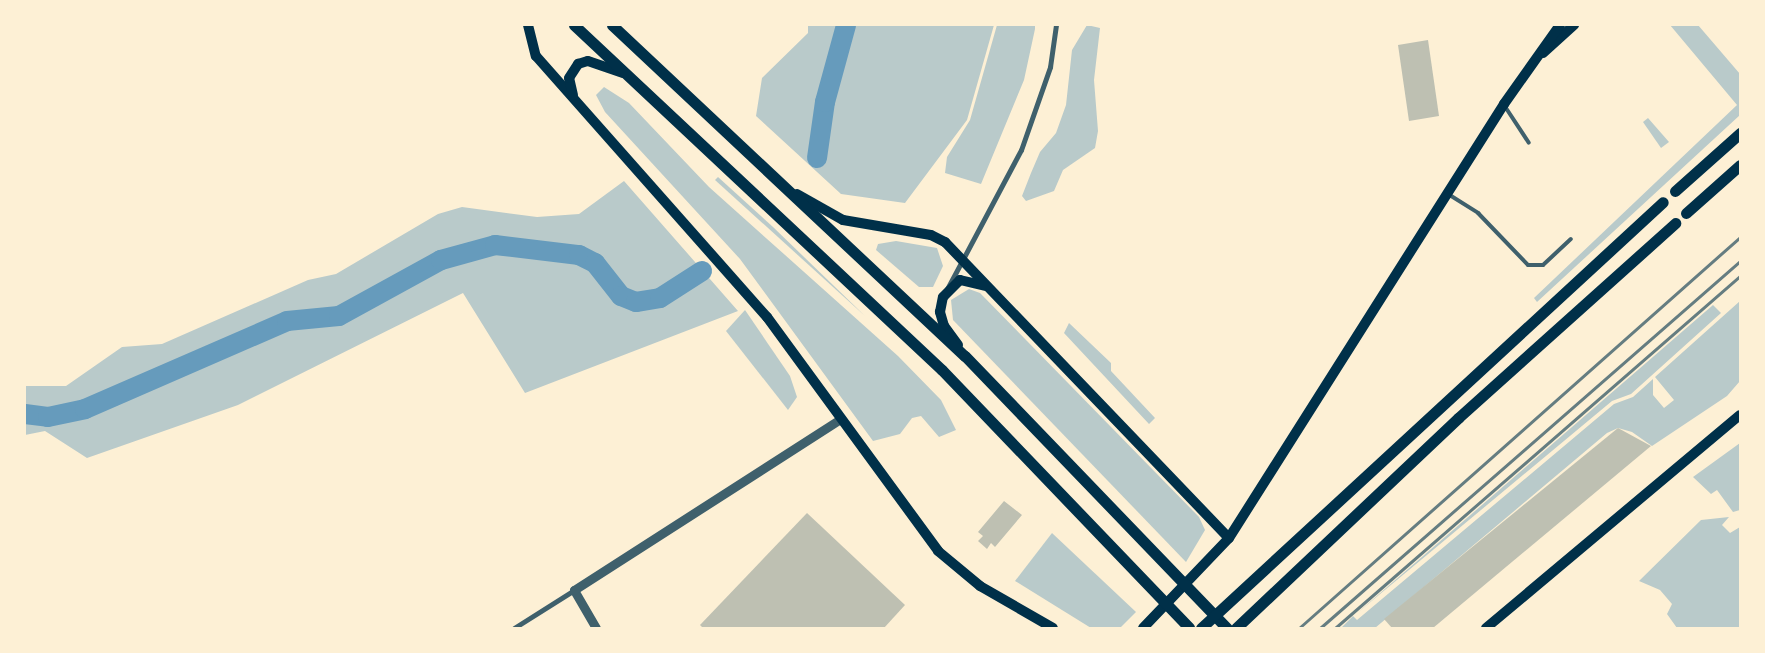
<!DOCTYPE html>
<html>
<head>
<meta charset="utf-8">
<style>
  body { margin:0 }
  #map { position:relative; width:1765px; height:653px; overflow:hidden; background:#fdf0d5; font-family:"Open Sans",sans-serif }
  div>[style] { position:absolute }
  .green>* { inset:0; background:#b9caca }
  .river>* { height:20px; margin:-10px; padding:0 10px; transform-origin:10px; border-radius:10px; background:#669bbc }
  .building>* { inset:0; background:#bec0b2 }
  .service>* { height:4px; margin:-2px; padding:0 2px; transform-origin:2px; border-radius:2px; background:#3f606c }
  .minor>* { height:5px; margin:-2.5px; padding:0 2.5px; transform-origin:2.5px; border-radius:2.5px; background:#3f606c }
  .tertiary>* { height:9px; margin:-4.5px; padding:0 4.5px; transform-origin:4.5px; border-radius:4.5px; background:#3f606c }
  .secondary>* { height:10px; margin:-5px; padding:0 5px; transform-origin:5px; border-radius:5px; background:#003049 }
  .primary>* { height:11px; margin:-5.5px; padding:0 5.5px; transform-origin:5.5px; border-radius:5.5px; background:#003049 }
  .rail>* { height:3px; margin:-1.5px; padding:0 1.5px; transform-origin:1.5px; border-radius:1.5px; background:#657d81 }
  span { translate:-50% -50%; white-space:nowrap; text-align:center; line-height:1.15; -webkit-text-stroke:4px #fdf0d5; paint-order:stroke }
  .frame { position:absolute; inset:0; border:26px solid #fdf0d5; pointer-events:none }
</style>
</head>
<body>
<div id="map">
  <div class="green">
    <div style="clip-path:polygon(808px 25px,994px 25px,967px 120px,905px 203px,841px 194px,756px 116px,762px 78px,808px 33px)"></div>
    <div style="clip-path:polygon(997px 25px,1035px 25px,1035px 29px,1024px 80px,981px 184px,945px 173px,947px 157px,970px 120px)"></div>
    <div style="clip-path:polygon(1087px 25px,1100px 28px,1094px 80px,1098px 131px,1095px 148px,1063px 170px,1054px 191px,1026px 201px,1022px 196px,1031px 173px,1040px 152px,1056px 133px,1066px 105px,1072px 50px)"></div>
    <div style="clip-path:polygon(1670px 25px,1698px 25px,1740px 74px,1740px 115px,1537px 302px,1534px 298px,1737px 105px)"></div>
    <div style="clip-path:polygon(604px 87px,629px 103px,709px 187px,898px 356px,941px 400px,956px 430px,939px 437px,921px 416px,912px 418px,900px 434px,873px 441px,740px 259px,605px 112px,596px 95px)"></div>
    <div style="clip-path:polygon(1648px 118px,1669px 142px,1661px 148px,1643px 122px)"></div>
    <div style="clip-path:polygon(718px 177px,773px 227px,865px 316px,715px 180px)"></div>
    <div style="clip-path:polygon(624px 181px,738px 311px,525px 393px,463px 293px,238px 405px,87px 458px,45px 431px,25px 435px,25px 386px,66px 386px,122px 347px,162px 344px,308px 280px,336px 274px,438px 214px,462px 207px,537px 217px,579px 214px)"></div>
    <div style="clip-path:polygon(896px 241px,937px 248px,943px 266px,933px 287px,919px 287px,876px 250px,878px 244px)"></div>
    <div style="clip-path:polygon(969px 289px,980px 293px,1199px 517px,1205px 530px,1186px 562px,953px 320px,951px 300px)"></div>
    <div style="clip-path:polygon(1740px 301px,1740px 381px,1727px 396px,1652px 446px,1632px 432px,1618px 428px,1607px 433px,1375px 628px,1341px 628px,1353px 616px,1357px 620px,1614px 404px,1633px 397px,1653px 379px,1653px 395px,1664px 408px,1674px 400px,1655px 377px)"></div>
    <div style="clip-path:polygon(1713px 305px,1721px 313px,1631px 394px,1612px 401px,1356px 614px)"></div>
    <div style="clip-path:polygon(745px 310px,790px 376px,797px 397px,788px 410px,726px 331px)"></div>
    <div style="clip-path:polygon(1069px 323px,1111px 363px,1111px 371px,1155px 418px,1149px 424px,1064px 333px)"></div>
    <div style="clip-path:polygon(1740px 443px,1740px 510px,1733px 512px,1717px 490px,1711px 494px,1693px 477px)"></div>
    <div style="clip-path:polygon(1729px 517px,1722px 525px,1730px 533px,1740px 527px,1740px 628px,1677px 628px,1667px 614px,1672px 604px,1660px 590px,1639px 581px,1701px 520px)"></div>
    <div style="clip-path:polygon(1052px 533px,1136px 612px,1120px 628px,1091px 628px,1015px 581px)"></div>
  </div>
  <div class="river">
    <div style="left:817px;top:158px;width:57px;rotate:-81.9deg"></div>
    <div style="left:825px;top:102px;width:80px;rotate:-74.7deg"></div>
    <div style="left:25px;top:414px;width:23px;rotate:7deg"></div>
    <div style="left:48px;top:417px;width:38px;rotate:-12deg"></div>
    <div style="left:85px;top:409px;width:220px;rotate:-23.5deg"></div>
    <div style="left:287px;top:321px;width:52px;rotate:-5.5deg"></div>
    <div style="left:339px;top:316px;width:116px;rotate:-28.8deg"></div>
    <div style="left:441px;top:260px;width:56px;rotate:-15.5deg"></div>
    <div style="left:495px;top:245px;width:85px;rotate:6.8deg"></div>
    <div style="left:579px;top:255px;width:18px;rotate:27deg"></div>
    <div style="left:595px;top:263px;width:42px;rotate:51.8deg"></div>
    <div style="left:621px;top:296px;width:16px;rotate:22deg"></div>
    <div style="left:636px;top:302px;width:24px;rotate:-9deg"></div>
    <div style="left:660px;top:298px;width:50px;rotate:-32.7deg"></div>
  </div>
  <div class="building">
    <div style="clip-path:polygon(1428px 40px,1439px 116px,1409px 121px,1398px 45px)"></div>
    <div style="clip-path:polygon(1618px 428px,1651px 446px,1433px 628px,1392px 628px,1384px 619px)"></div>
    <div style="clip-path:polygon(1004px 501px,1022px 515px,995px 547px,991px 543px,987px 549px,978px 541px,983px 536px,978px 532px)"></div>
    <div style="clip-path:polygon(807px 513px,905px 605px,884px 628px,703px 628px,700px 625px)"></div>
  </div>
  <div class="service">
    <div style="left:1504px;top:105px;width:45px;rotate:56.7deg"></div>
    <div style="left:1448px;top:194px;width:36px;rotate:32deg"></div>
    <div style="left:1478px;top:213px;width:72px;rotate:46.1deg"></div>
    <div style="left:1528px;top:265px;width:15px"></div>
    <div style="left:1543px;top:265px;width:38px;rotate:-43deg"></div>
  </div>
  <div class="minor">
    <div style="left:947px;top:289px;width:157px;rotate:-62deg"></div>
    <div style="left:1021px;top:150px;width:88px;rotate:-70.7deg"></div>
    <div style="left:1050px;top:67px;width:42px;rotate:-81.9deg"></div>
    <div style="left:514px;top:628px;width:71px;rotate:-32.3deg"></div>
  </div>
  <div class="tertiary">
    <div style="left:596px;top:628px;width:44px;rotate:-120.1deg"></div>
    <div style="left:574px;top:590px;width:316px;rotate:-32.7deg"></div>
  </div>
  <div class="secondary">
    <div style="left:528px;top:25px;width:32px;rotate:76deg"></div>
    <div style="left:536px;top:56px;width:349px;rotate:48.5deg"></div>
    <div style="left:767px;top:317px;width:290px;rotate:53.8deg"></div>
    <div style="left:938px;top:551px;width:55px;rotate:39.8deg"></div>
    <div style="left:980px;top:586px;width:84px;rotate:29.9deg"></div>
    <div style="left:1543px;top:53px;width:42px;rotate:-42.1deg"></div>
    <div style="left:573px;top:95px;width:17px;rotate:-103deg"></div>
    <div style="left:569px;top:78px;width:17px;rotate:-57deg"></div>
    <div style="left:578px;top:64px;width:10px;rotate:-17deg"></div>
    <div style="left:588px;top:61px;width:37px;rotate:19deg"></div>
    <div style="left:797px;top:194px;width:53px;rotate:29.5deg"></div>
    <div style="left:843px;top:220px;width:89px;rotate:9.7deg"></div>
    <div style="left:931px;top:235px;width:16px;rotate:27deg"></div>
    <div style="left:945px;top:242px;width:410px;rotate:46.2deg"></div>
    <div style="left:958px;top:345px;width:24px;rotate:-126deg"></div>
    <div style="left:944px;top:326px;width:15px;rotate:-106deg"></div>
    <div style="left:940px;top:312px;width:15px;rotate:-79deg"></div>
    <div style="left:943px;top:297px;width:24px;rotate:-45deg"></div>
    <div style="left:960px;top:280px;width:26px;rotate:13deg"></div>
    <div style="left:1143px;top:628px;width:124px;rotate:-46.3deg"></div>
    <div style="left:1229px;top:538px;width:514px;rotate:-57.64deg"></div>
    <div style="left:1504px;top:104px;width:97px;rotate:-54.7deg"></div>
    <div style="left:1486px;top:628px;width:331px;rotate:-40deg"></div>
  </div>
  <div class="primary">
    <div style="left:574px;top:25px;width:504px;rotate:43.15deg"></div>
    <div style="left:942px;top:370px;width:357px;rotate:46.2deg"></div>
    <div style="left:612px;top:25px;width:484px;rotate:43.2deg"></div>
    <div style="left:965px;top:356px;width:378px;rotate:46.1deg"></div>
    <div style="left:1675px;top:191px;width:87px;rotate:-41.7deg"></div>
    <div style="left:1686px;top:213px;width:72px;rotate:-41.6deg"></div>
    <div style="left:1201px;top:628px;width:628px;rotate:-42.68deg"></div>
    <div style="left:1236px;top:628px;width:306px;rotate:-43.4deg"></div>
    <div style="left:1458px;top:418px;width:292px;rotate:-41.9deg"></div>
  </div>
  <div class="rail">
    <div style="left:1299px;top:628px;width:589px;rotate:-41.56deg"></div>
    <div style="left:1320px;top:628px;width:558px;rotate:-41.15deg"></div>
    <div style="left:1335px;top:628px;width:537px;rotate:-41deg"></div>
  </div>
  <div class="frame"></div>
</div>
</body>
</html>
